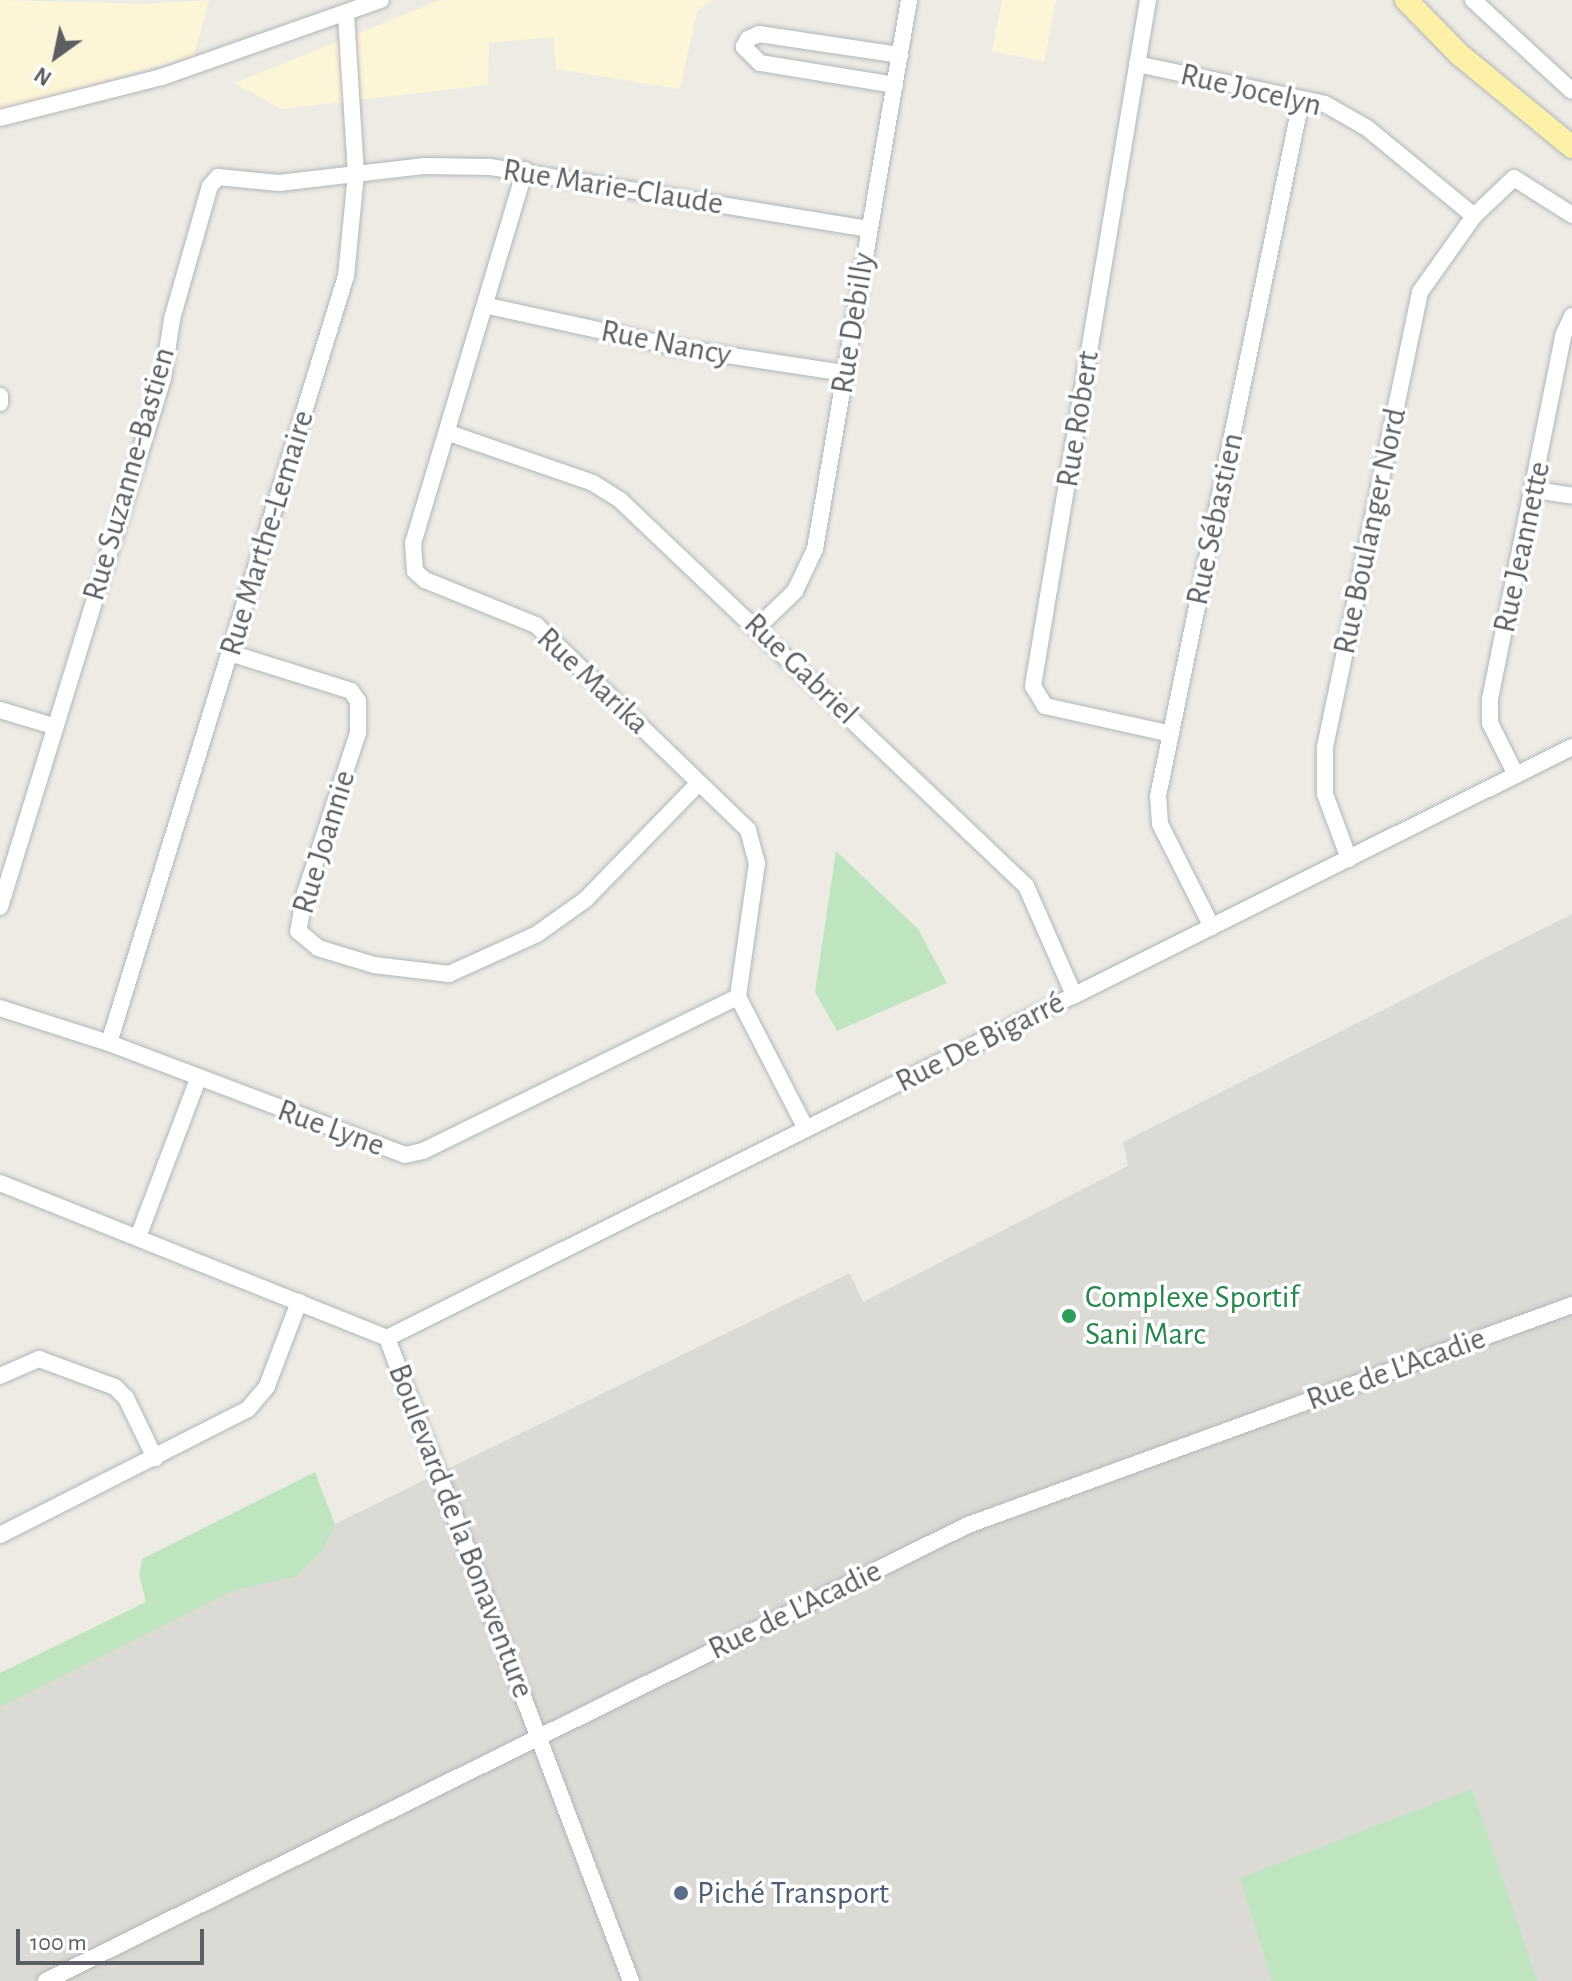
<!DOCTYPE html>
<html>
<head>
<meta charset="utf-8">
<style>
  body { margin:0 }
  #map { position:relative; width:1572px; height:1981px; overflow:hidden; background:#edebe3; font-family:"Alegreya Sans",sans-serif }
  div>[style] { position:absolute }
  .commercial>* { inset:0; background:#fdf5d8 }
  .industrial>* { inset:0; background:#dcdad5 }
  .green>* { inset:0; background:#bfe5c0 }
  .roads { filter:drop-shadow(0 0 2px #b3b5ba) drop-shadow(0 0 2px #b3b5ba) }
  .minor>* { height:16px; margin:-8px; padding:0 8px; transform-origin:8px; border-radius:8px; background:#fff }
  .major>* { height:22px; margin:-11px; padding:0 11px; transform-origin:11px; border-radius:11px; background:#fdf1a8 }
  .dots>* { width:22px; height:22px; translate:-50% -50%; box-sizing:border-box; border:4px solid #fff; border-radius:50% }
  span { translate:-50% -50%; white-space:nowrap; text-align:center; line-height:1.15; -webkit-text-stroke:7px #fff; paint-order:stroke }
  .street-label { font-size:32px; color:#5b5e63 }
  .leisure-label { font-size:32px; color:#27864d }
  .left { translate:0 -50%; text-align:left }
  .service-label { font-size:32px; color:#4e5e75 }
  .north { position:absolute; left:16px; top:16px; width:80px; height:80px; -webkit-text-stroke:6px #fff; paint-order:stroke; rotate:213deg; font-size:22px; font-weight:700; line-height:32px; text-align:center; color:#5b5e63 }
  .north::after { content:''; display:block; margin:auto; width:28px; height:36px; background:#5b5e63; clip-path:polygon(50% 0,100% 100%,50% 72%,0 100%) }
  .scale { position:absolute; left:16px; top:1929px; width:188px; height:36px; box-sizing:border-box; border:4px solid #5b5e63; border-top:0; padding-left:10px; font-size:24px; line-height:28px; white-space:nowrap; color:#5b5e63; -webkit-text-stroke:6px #fff; paint-order:stroke }
</style>
</head>
<body>
<div id="map">
  <div class="commercial">
    <div style="clip-path:polygon(0 0,145px 4px,209px 0,194px 56px,0 110px)"></div>
    <div style="clip-path:polygon(440px 0,712px 0,697px 11px,680px 89px,556px 69px,553px 37px,489px 43px,488px 85px,281px 109px,235px 83px)"></div>
    <div style="clip-path:polygon(1002px 0,1056px 0,1044px 62px,992px 51px)"></div>
  </div>
  <div class="industrial">
    <div style="clip-path:polygon(1572px 914px,1572px 1981px,0 1981px,0 1687px,850px 1273px,863px 1302px,1128px 1166px,1123px 1142px)"></div>
  </div>
  <div class="green">
    <div style="clip-path:polygon(836px 851px,918px 929px,947px 983px,837px 1031px,815px 992px)"></div>
    <div style="clip-path:polygon(315px 1472px,335px 1525px,322px 1551px,296px 1576px,232px 1591px,0 1707px,0 1673px,146px 1602px,139px 1575px,142px 1559px)"></div>
    <div style="clip-path:polygon(1472px 1789px,1537px 1981px,1272px 1981px,1240px 1878px)"></div>
  </div>
  <div class="roads">
    <div class="minor">
      <div style="left:1148px;top:0;width:696px;rotate:99.52deg"></div>
      <div style="left:1033px;top:686px;width:23px;rotate:59deg"></div>
      <div style="left:1045px;top:706px;width:129px;rotate:12.5deg"></div>
      <div style="left:1473px;top:0;width:134px;rotate:42.6deg"></div>
      <div style="left:1137px;top:64px;width:192px;rotate:12deg"></div>
      <div style="left:1325px;top:104px;width:48px;rotate:29.7deg"></div>
      <div style="left:1367px;top:128px;width:139px;rotate:39.4deg"></div>
      <div style="left:895px;top:85px;width:137px;rotate:-170.7deg"></div>
      <div style="left:760px;top:63px;width:23px;rotate:-135deg"></div>
      <div style="left:744px;top:47px;width:9px;rotate:-63deg"></div>
      <div style="left:748px;top:39px;width:12px;rotate:-24deg"></div>
      <div style="left:759px;top:34px;width:143px;rotate:8.5deg"></div>
      <div style="left:0;top:118px;width:167px;rotate:-14.2deg"></div>
      <div style="left:162px;top:77px;width:232px;rotate:-19.4deg"></div>
      <div style="left:525px;top:170px;width:389px;rotate:106.7deg"></div>
      <div style="left:413px;top:543px;width:28px;rotate:86deg"></div>
      <div style="left:415px;top:571px;width:13px;rotate:42deg"></div>
      <div style="left:425px;top:580px;width:120px;rotate:22.1deg"></div>
      <div style="left:536px;top:625px;width:295px;rotate:44deg"></div>
      <div style="left:748px;top:830px;width:34px;rotate:75deg"></div>
      <div style="left:757px;top:863px;width:135px;rotate:98.1deg"></div>
      <div style="left:738px;top:997px;width:148px;rotate:62.7deg"></div>
      <div style="left:488px;top:306px;width:198px;rotate:12.3deg"></div>
      <div style="left:681px;top:348px;width:166px;rotate:8.7deg"></div>
      <div style="left:0;top:396px;width:7px;rotate:90deg"></div>
      <div style="left:449px;top:433px;width:152px;rotate:19.1deg"></div>
      <div style="left:593px;top:483px;width:32px;rotate:32deg"></div>
      <div style="left:620px;top:500px;width:560px;rotate:43.55deg"></div>
      <div style="left:1026px;top:886px;width:119px;rotate:66.2deg"></div>
      <div style="left:1536px;top:490px;width:36px;rotate:9deg"></div>
      <div style="left:758px;top:627px;width:52px;rotate:-44.2deg"></div>
      <div style="left:795px;top:591px;width:47px;rotate:-64.5deg"></div>
      <div style="left:815px;top:549px;width:557px;rotate:-80.28deg"></div>
      <div style="left:230px;top:653px;width:127px;rotate:17.4deg"></div>
      <div style="left:351px;top:691px;width:12px;rotate:55deg"></div>
      <div style="left:358px;top:701px;width:32px;rotate:90deg"></div>
      <div style="left:358px;top:733px;width:169px;rotate:108.3deg"></div>
      <div style="left:305px;top:893px;width:39px;rotate:100deg"></div>
      <div style="left:298px;top:931px;width:26px;rotate:40deg"></div>
      <div style="left:318px;top:948px;width:59px;rotate:16.9deg"></div>
      <div style="left:374px;top:965px;width:76px;rotate:6.8deg"></div>
      <div style="left:449px;top:974px;width:97px;rotate:-24.4deg"></div>
      <div style="left:537px;top:934px;width:60px;rotate:-35.5deg"></div>
      <div style="left:586px;top:899px;width:162px;rotate:-45.8deg"></div>
      <div style="left:0;top:710px;width:55px;rotate:16.8deg"></div>
      <div style="left:1516px;top:775px;width:58px;rotate:-116.6deg"></div>
      <div style="left:1490px;top:723px;width:24px;rotate:-90deg"></div>
      <div style="left:1490px;top:699px;width:370px;rotate:-78.6deg"></div>
      <div style="left:1563px;top:336px;width:22px;rotate:-66deg"></div>
      <div style="left:1349px;top:859px;width:69px;rotate:-110.3deg"></div>
      <div style="left:1325px;top:794px;width:47px;rotate:-90deg"></div>
      <div style="left:1325px;top:747px;width:465px;rotate:-78.2deg"></div>
      <div style="left:1420px;top:292px;width:93px;rotate:-54.6deg"></div>
      <div style="left:1474px;top:216px;width:55px;rotate:-43.5deg"></div>
      <div style="left:1514px;top:178px;width:69px;rotate:32.5deg"></div>
      <div style="left:0;top:907px;width:554px;rotate:-72.87deg"></div>
      <div style="left:163px;top:378px;width:60px;rotate:-81.3deg"></div>
      <div style="left:172px;top:319px;width:138px;rotate:-74.1deg"></div>
      <div style="left:210px;top:186px;width:12px;rotate:-48deg"></div>
      <div style="left:218px;top:177px;width:61px;rotate:5.6deg"></div>
      <div style="left:279px;top:183px;width:145px;rotate:-6.7deg"></div>
      <div style="left:423px;top:166px;width:67px;rotate:0.9deg"></div>
      <div style="left:490px;top:167px;width:384px;rotate:9.3deg"></div>
      <div style="left:1212px;top:927px;width:115px;rotate:-116.8deg"></div>
      <div style="left:1160px;top:824px;width:28px;rotate:-94deg"></div>
      <div style="left:1158px;top:796px;width:710px;rotate:-78.37deg"></div>
      <div style="left:0;top:1008px;width:114px;rotate:17.8deg"></div>
      <div style="left:109px;top:1043px;width:316px;rotate:20.7deg"></div>
      <div style="left:405px;top:1155px;width:18px;rotate:-13deg"></div>
      <div style="left:423px;top:1151px;width:351px;rotate:-26.1deg"></div>
      <div style="left:109px;top:1043px;width:803px;rotate:-72.83deg"></div>
      <div style="left:346px;top:276px;width:102px;rotate:-84.4deg"></div>
      <div style="left:356px;top:174px;width:161px;rotate:-93.6deg"></div>
      <div style="left:0;top:1183px;width:417px;rotate:21.8deg"></div>
      <div style="left:387px;top:1338px;width:688px;rotate:69.22deg"></div>
      <div style="left:138px;top:1237px;width:169px;rotate:-69.2deg"></div>
      <div style="left:387px;top:1338px;width:1324px;rotate:-26.51deg"></div>
      <div style="left:0;top:1376px;width:43px;rotate:-23.6deg"></div>
      <div style="left:39px;top:1359px;width:81px;rotate:20.2deg"></div>
      <div style="left:115px;top:1387px;width:16px;rotate:45deg"></div>
      <div style="left:126px;top:1398px;width:67px;rotate:64.2deg"></div>
      <div style="left:0;top:1535px;width:278px;rotate:-26.9deg"></div>
      <div style="left:248px;top:1409px;width:30px;rotate:-50deg"></div>
      <div style="left:267px;top:1386px;width:90px;rotate:-69.1deg"></div>
      <div style="left:46px;top:1981px;width:1029px;rotate:-26.32deg"></div>
      <div style="left:968px;top:1525px;width:643px;rotate:-20.01deg"></div>
    </div>
    <div class="major">
      <div style="left:1406px;top:0;width:77px;rotate:45.5deg"></div>
      <div style="left:1460px;top:55px;width:145px;rotate:39.4deg"></div>
    </div>
  </div>
  <div class="dots">
    <div style="left:1069px;top:1316px;background:#2e9e5b"></div>
    <div style="left:681px;top:1893px;background:#5c6f8a"></div>
  </div>
  <div class="street-label">
    <span style="left:1251px;top:90px;rotate:13deg">Rue Jocelyn</span>
    <span style="left:613px;top:187px;rotate:9deg">Rue Marie-Claude</span>
    <span style="left:853px;top:323px;rotate:-81deg">Rue Debilly</span>
    <span style="left:666px;top:343px;rotate:11deg">Rue Nancy</span>
    <span style="left:1078px;top:419px;rotate:-81deg">Rue Robert</span>
    <span style="left:129px;top:474px;rotate:-74deg">Rue Suzanne-Bastien</span>
    <span style="left:1215px;top:519px;rotate:-78deg">Rue Sébastien</span>
    <span style="left:1370px;top:531px;rotate:-78deg">Rue Boulanger Nord</span>
    <span style="left:267px;top:533px;rotate:-73deg">Rue Marthe-Lemaire</span>
    <span style="left:1522px;top:547px;rotate:-78deg">Rue Jeannette</span>
    <span style="left:801px;top:669px;rotate:44deg">Rue Gabriel</span>
    <span style="left:593px;top:681px;rotate:43deg">Rue Marika</span>
    <span style="left:324px;top:842px;rotate:-73deg">Rue Joannie</span>
    <span style="left:980px;top:1042px;rotate:-27deg">Rue De Bigarré</span>
    <span style="left:331px;top:1128px;rotate:20deg">Rue Lyne</span>
    <span style="left:1396px;top:1369px;rotate:-20deg">Rue de L'Acadie</span>
    <span style="left:461px;top:1531px;rotate:69deg">Boulevard de la Bonaventure</span>
    <span style="left:795px;top:1610px;rotate:-26deg">Rue de L'Acadie</span>
  </div>
  <div class="leisure-label">
    <span class="left" style="left:1085px;top:1316px">Complexe Sportif<br>Sani Marc</span>
  </div>
  <div class="service-label">
    <span class="left" style="left:697px;top:1893px">Piché Transport</span>
  </div>
  <div class="north">N</div>
  <div class="scale">100 m</div>
</div>
</body>
</html>
